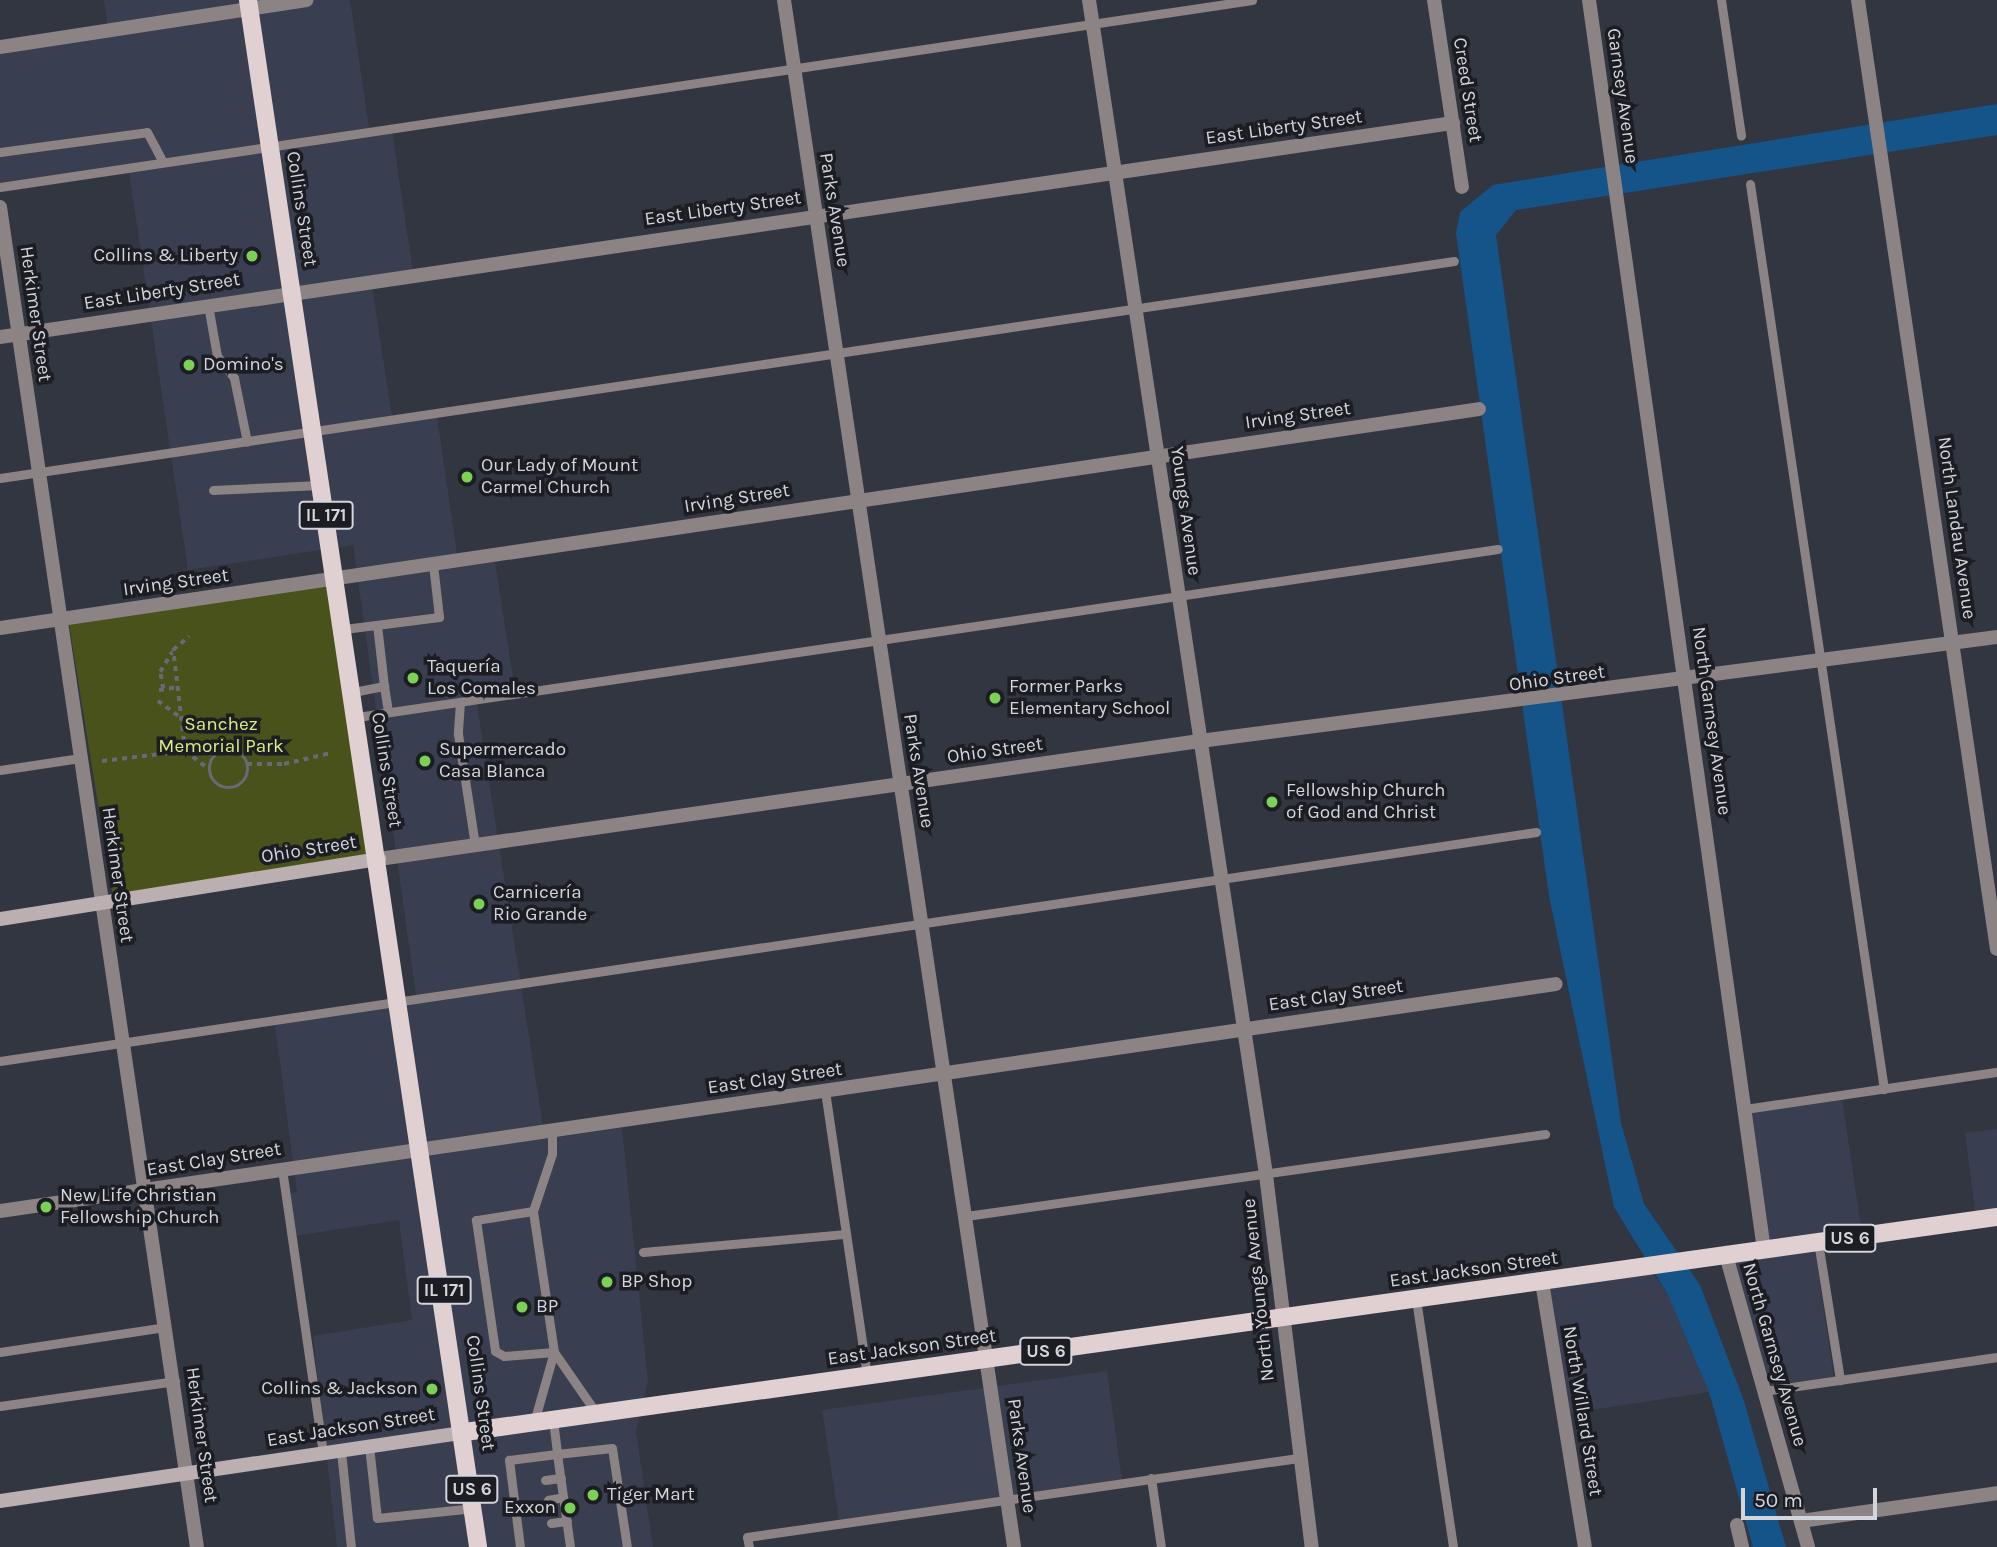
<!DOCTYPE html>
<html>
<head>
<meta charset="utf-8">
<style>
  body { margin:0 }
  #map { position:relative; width:1997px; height:1547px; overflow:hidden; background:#323641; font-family:Karla,sans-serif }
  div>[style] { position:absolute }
  .built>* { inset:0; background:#393f50 }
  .green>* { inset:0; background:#48521a }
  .water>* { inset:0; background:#155488 }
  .path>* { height:3.5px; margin-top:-1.75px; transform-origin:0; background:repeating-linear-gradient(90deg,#676a74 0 5px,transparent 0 10px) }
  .path>.ring { margin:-1.75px; padding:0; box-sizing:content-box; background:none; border:3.5px solid #676a74; border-radius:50% }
  .lane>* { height:9px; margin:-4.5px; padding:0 4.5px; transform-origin:4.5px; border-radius:4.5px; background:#8b8384 }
  .street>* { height:14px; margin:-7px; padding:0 7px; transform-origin:7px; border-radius:7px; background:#8b8384 }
  .secondary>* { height:14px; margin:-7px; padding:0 7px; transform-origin:7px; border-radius:7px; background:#bbafb1 }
  .primary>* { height:18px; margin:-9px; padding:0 9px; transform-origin:9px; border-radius:9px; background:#e0d0d2 }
  .dots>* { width:19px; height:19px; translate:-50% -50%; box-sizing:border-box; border:4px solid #1c1d23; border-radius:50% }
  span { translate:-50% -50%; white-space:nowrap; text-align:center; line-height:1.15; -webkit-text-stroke:7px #1c1d23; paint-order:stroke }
  .shield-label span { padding:2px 5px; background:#1c1d23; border:2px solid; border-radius:5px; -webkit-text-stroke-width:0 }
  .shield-label { font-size:18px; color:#d3d5dd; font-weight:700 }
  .street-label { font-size:19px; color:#d3d5dd }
  .poi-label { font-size:19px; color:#d3d5dd }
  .right { translate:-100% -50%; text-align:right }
  .left { translate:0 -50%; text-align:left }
  .park-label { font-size:19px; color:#d9ee82 }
  .scale { position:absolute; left:1741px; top:1488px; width:136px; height:32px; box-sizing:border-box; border:4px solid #d3d5dd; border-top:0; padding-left:9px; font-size:21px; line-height:24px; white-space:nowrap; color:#d3d5dd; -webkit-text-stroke:5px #1c1d23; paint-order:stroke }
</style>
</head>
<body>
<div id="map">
  <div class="built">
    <div style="clip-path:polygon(104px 0,350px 0,370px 134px,392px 131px,413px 272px,371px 279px,392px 417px,436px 410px,458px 561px,494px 555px,515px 691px,476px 698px,545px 1139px,622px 1128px,648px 1381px,636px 1432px,653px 1547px,337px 1547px,313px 1336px,412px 1320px,399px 1220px,294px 1236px,288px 1194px,297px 1192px,275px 1025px,417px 1002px,353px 545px,188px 570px,128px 165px,0 188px,0 48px,108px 28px)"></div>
    <div style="clip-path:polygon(1842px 1098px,1862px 1234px,1766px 1247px,1747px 1112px)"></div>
    <div style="clip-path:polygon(1997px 1129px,1997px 1215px,1976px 1218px,1965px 1133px)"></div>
    <div style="clip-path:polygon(1814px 1246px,1834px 1378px,1765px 1388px,1729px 1257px)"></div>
    <div style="clip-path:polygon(1645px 1262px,1667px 1293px,1709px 1392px,1565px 1414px,1543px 1278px)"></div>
    <div style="clip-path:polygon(1107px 1371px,1122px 1480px,839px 1520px,822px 1410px)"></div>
  </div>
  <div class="green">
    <div style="clip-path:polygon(333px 583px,371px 854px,113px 897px,69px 624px)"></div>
  </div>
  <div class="water">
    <div style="clip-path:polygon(1997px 104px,1997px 135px,1516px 210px,1496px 235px,1621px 1123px,1644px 1204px,1700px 1285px,1744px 1401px,1786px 1547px,1753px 1547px,1709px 1392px,1667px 1293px,1614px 1207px,1549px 896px,1456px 233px,1460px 212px,1493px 185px)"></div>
  </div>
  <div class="path">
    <div style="left:163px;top:689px;width:17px;rotate:-100deg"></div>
    <div style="left:160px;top:672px;width:23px;rotate:-59deg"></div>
    <div style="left:159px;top:690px;width:18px;rotate:-9deg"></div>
    <div style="left:158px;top:701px;width:29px;rotate:36deg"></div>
    <div class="ring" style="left:210px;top:750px;width:34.5px;height:34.5px"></div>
    <div style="left:185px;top:751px;width:102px;rotate:-96.8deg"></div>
    <div style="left:173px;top:650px;width:21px;rotate:-41deg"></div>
    <div style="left:102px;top:761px;width:84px;rotate:-6.9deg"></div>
    <div style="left:185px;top:751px;width:31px;rotate:37deg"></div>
    <div style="left:247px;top:764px;width:37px"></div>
    <div style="left:284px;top:764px;width:48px;rotate:-13.2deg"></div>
  </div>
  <div class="lane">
    <div style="left:1721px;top:0;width:137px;rotate:81.6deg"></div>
    <div style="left:0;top:152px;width:148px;rotate:-7.7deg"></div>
    <div style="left:147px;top:132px;width:34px;rotate:62deg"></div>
    <div style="left:1750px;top:184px;width:915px;rotate:81.58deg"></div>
    <div style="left:0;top:187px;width:1266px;rotate:-8.49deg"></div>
    <div style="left:208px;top:305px;width:52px;rotate:80deg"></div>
    <div style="left:217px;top:356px;width:28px;rotate:52deg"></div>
    <div style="left:234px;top:378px;width:65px;rotate:78.5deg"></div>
    <div style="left:0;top:478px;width:1470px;rotate:-8.49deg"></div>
    <div style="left:213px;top:490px;width:107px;rotate:-2.7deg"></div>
    <div style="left:344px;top:629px;width:96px;rotate:-7.2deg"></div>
    <div style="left:439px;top:617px;width:53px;rotate:-96.5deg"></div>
    <div style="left:384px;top:686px;width:26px;rotate:81deg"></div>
    <div style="left:353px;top:692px;width:32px;rotate:-11deg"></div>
    <div style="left:384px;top:686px;width:61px;rotate:-96.5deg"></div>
    <div style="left:460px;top:702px;width:32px;rotate:94deg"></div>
    <div style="left:458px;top:734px;width:112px;rotate:81.3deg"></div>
    <div style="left:357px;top:717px;width:1153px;rotate:-8.38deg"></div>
    <div style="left:0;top:770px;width:81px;rotate:-8.5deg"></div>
    <div style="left:0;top:1061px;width:1553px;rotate:-8.48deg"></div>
    <div style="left:825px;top:1091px;width:288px;rotate:81.6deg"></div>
    <div style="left:1745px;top:1109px;width:255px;rotate:-8.4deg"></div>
    <div style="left:282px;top:1169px;width:287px;rotate:81.8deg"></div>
    <div style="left:533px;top:1211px;width:58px;rotate:171deg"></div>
    <div style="left:476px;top:1220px;width:132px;rotate:81.7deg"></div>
    <div style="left:495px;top:1351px;width:10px;rotate:29deg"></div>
    <div style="left:504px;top:1356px;width:50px;rotate:-4.6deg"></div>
    <div style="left:554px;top:1352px;width:143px;rotate:-98.5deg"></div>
    <div style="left:533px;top:1211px;width:60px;rotate:-71.6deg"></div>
    <div style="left:552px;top:1154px;width:24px;rotate:-90deg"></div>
    <div style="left:966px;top:1216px;width:585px;rotate:-8.06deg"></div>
    <div style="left:1818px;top:1242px;width:140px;rotate:80.9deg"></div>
    <div style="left:643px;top:1252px;width:204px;rotate:-5.1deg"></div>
    <div style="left:1416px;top:1299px;width:251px;rotate:81.5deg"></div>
    <div style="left:0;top:1352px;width:168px;rotate:-8.6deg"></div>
    <div style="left:1764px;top:1391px;width:235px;rotate:-8.3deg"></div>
    <div style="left:0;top:1406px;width:177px;rotate:-8.1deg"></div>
    <div style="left:553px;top:1420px;width:34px;rotate:83deg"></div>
    <div style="left:557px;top:1454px;width:55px;rotate:-6.2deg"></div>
    <div style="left:612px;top:1448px;width:100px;rotate:81.4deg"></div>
    <div style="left:534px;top:1422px;width:73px;rotate:-74.1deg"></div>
    <div style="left:554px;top:1352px;width:75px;rotate:55.3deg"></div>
    <div style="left:369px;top:1446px;width:72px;rotate:83.7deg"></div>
    <div style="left:377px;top:1518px;width:98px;rotate:-5.9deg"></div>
    <div style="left:341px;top:1451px;width:97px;rotate:84.1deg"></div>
    <div style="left:1151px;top:1478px;width:70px;rotate:81.8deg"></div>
    <div style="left:545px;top:1480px;width:16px;rotate:-7deg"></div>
    <div style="left:548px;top:1500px;width:15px;rotate:-11deg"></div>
    <div style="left:551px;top:1523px;width:16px;rotate:-7deg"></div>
    <div style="left:520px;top:1547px;width:88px;rotate:-97.2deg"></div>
    <div style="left:509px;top:1460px;width:48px;rotate:-7.1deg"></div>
    <div style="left:557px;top:1454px;width:94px;rotate:82deg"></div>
    <div style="left:749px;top:1547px;width:10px;rotate:-101deg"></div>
    <div style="left:747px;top:1537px;width:557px;rotate:-8.16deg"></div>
  </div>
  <div class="street">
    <div style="left:784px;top:0;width:1564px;rotate:81.54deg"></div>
    <div style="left:1089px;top:0;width:1188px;rotate:81.43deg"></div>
    <div style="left:1266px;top:1175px;width:375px;rotate:83deg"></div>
    <div style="left:1434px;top:0;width:189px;rotate:81.5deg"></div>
    <div style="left:1589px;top:0;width:1262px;rotate:82.03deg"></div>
    <div style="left:1858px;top:0;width:959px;rotate:81.67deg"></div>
    <div style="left:0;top:47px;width:310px;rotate:-8.7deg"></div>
    <div style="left:0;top:207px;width:1354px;rotate:81.64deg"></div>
    <div style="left:0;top:337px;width:1469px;rotate:-8.38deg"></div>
    <div style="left:0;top:628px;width:1495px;rotate:-8.42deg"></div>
    <div style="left:379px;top:859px;width:829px;rotate:-8.18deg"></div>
    <div style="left:1200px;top:741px;width:804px;rotate:-7.43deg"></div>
    <div style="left:0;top:1211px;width:1572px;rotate:-8.3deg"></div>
    <div style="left:1726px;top:1255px;width:303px;rotate:74.3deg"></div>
    <div style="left:1542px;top:1282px;width:268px;rotate:80.8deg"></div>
    <div style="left:1801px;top:1521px;width:198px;rotate:-8.1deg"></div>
    <div style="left:1737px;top:1525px;width:23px;rotate:77deg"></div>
  </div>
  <div class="secondary">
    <div style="left:0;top:919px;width:384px;rotate:-9deg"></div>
    <div style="left:0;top:1501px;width:470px;rotate:-8.4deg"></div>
  </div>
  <div class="primary">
    <div style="left:248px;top:0;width:1564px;rotate:81.54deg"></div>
    <div style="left:465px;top:1432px;width:1547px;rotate:-7.99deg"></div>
  </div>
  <div class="dots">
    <div style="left:252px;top:256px;background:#7bd156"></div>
    <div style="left:189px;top:365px;background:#7bd156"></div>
    <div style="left:467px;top:477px;background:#7bd156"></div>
    <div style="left:413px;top:678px;background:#7bd156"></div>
    <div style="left:995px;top:698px;background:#7bd156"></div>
    <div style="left:425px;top:761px;background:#7bd156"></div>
    <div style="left:1272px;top:802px;background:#7bd156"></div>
    <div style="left:479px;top:904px;background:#7bd156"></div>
    <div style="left:46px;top:1207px;background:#7bd156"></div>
    <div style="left:607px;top:1282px;background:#7bd156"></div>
    <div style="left:522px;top:1307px;background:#7bd156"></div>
    <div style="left:432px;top:1389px;background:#7bd156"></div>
    <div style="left:593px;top:1495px;background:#7bd156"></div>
    <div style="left:570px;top:1508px;background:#7bd156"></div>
  </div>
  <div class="shield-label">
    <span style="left:326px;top:515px">IL 171</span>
    <span style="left:1850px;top:1238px">US 6</span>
    <span style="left:444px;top:1290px">IL 171</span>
    <span style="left:1046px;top:1351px">US 6</span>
    <span style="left:472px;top:1489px">US 6</span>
  </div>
  <div class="street-label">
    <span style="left:1467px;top:90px;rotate:81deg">Creed Street</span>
    <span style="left:1622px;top:96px;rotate:82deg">Garnsey Avenue</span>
    <span style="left:1284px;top:128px;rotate:-8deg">East Liberty Street</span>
    <span style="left:301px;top:209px;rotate:81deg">Collins Street</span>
    <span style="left:723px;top:209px;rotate:-8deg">East Liberty Street</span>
    <span style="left:834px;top:210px;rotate:81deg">Parks Avenue</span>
    <span style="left:162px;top:292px;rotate:-9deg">East Liberty Street</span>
    <span style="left:35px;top:314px;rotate:82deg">Herkimer Street</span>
    <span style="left:1298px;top:416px;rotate:-8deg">Irving Street</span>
    <span style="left:737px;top:499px;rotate:-9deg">Irving Street</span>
    <span style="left:1185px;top:511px;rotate:82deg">Youngs Avenue</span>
    <span style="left:1956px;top:528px;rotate:82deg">North Landau Avenue</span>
    <span style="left:176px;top:583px;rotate:-8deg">Irving Street</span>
    <span style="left:1557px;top:679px;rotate:-8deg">Ohio Street</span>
    <span style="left:1711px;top:721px;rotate:82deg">North Garnsey Avenue</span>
    <span style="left:995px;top:751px;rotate:-8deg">Ohio Street</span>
    <span style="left:386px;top:770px;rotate:81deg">Collins Street</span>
    <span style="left:918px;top:771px;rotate:81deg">Parks Avenue</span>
    <span style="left:309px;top:850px;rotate:-9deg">Ohio Street</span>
    <span style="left:117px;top:875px;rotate:82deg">Herkimer Street</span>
    <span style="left:1336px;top:996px;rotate:-8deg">East Clay Street</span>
    <span style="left:775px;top:1079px;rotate:-8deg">East Clay Street</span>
    <span style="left:214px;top:1160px;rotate:-9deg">East Clay Street</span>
    <span style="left:1474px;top:1270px;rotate:-8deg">East Jackson Street</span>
    <span style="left:1259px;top:1290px;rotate:-96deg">North Youngs Avenue</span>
    <span style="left:912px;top:1348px;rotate:-8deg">East Jackson Street</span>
    <span style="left:1774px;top:1355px;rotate:74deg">North Garnsey Avenue</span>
    <span style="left:480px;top:1393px;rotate:82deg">Collins Street</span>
    <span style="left:1582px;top:1411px;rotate:81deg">North Willard Street</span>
    <span style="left:351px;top:1428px;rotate:-9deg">East Jackson Street</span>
    <span style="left:201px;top:1435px;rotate:82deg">Herkimer Street</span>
    <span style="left:1021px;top:1456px;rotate:82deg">Parks Avenue</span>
  </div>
  <div class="poi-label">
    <span class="right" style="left:238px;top:256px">Collins &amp; Liberty</span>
    <span class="left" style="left:203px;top:365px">Domino's</span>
    <span class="left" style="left:481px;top:477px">Our Lady of Mount<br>Carmel Church</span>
    <span class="left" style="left:427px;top:678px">Taquería<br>Los Comales</span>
    <span class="left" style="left:1009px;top:698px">Former Parks<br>Elementary School</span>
    <span class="left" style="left:439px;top:761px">Supermercado<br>Casa Blanca</span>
    <span class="left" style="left:1286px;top:802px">Fellowship Church<br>of God and Christ</span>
    <span class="left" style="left:493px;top:904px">Carnicería<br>Rio Grande</span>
    <span class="left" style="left:60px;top:1207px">New Life Christian<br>Fellowship Church</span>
    <span class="left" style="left:621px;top:1282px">BP Shop</span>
    <span class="left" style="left:536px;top:1307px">BP</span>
    <span class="right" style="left:418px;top:1389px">Collins &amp; Jackson</span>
    <span class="left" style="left:607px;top:1495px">Tiger Mart</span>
    <span class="right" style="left:556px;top:1508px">Exxon</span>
  </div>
  <div class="park-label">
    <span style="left:221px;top:736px">Sanchez<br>Memorial Park</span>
  </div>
  <div class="scale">50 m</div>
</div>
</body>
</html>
